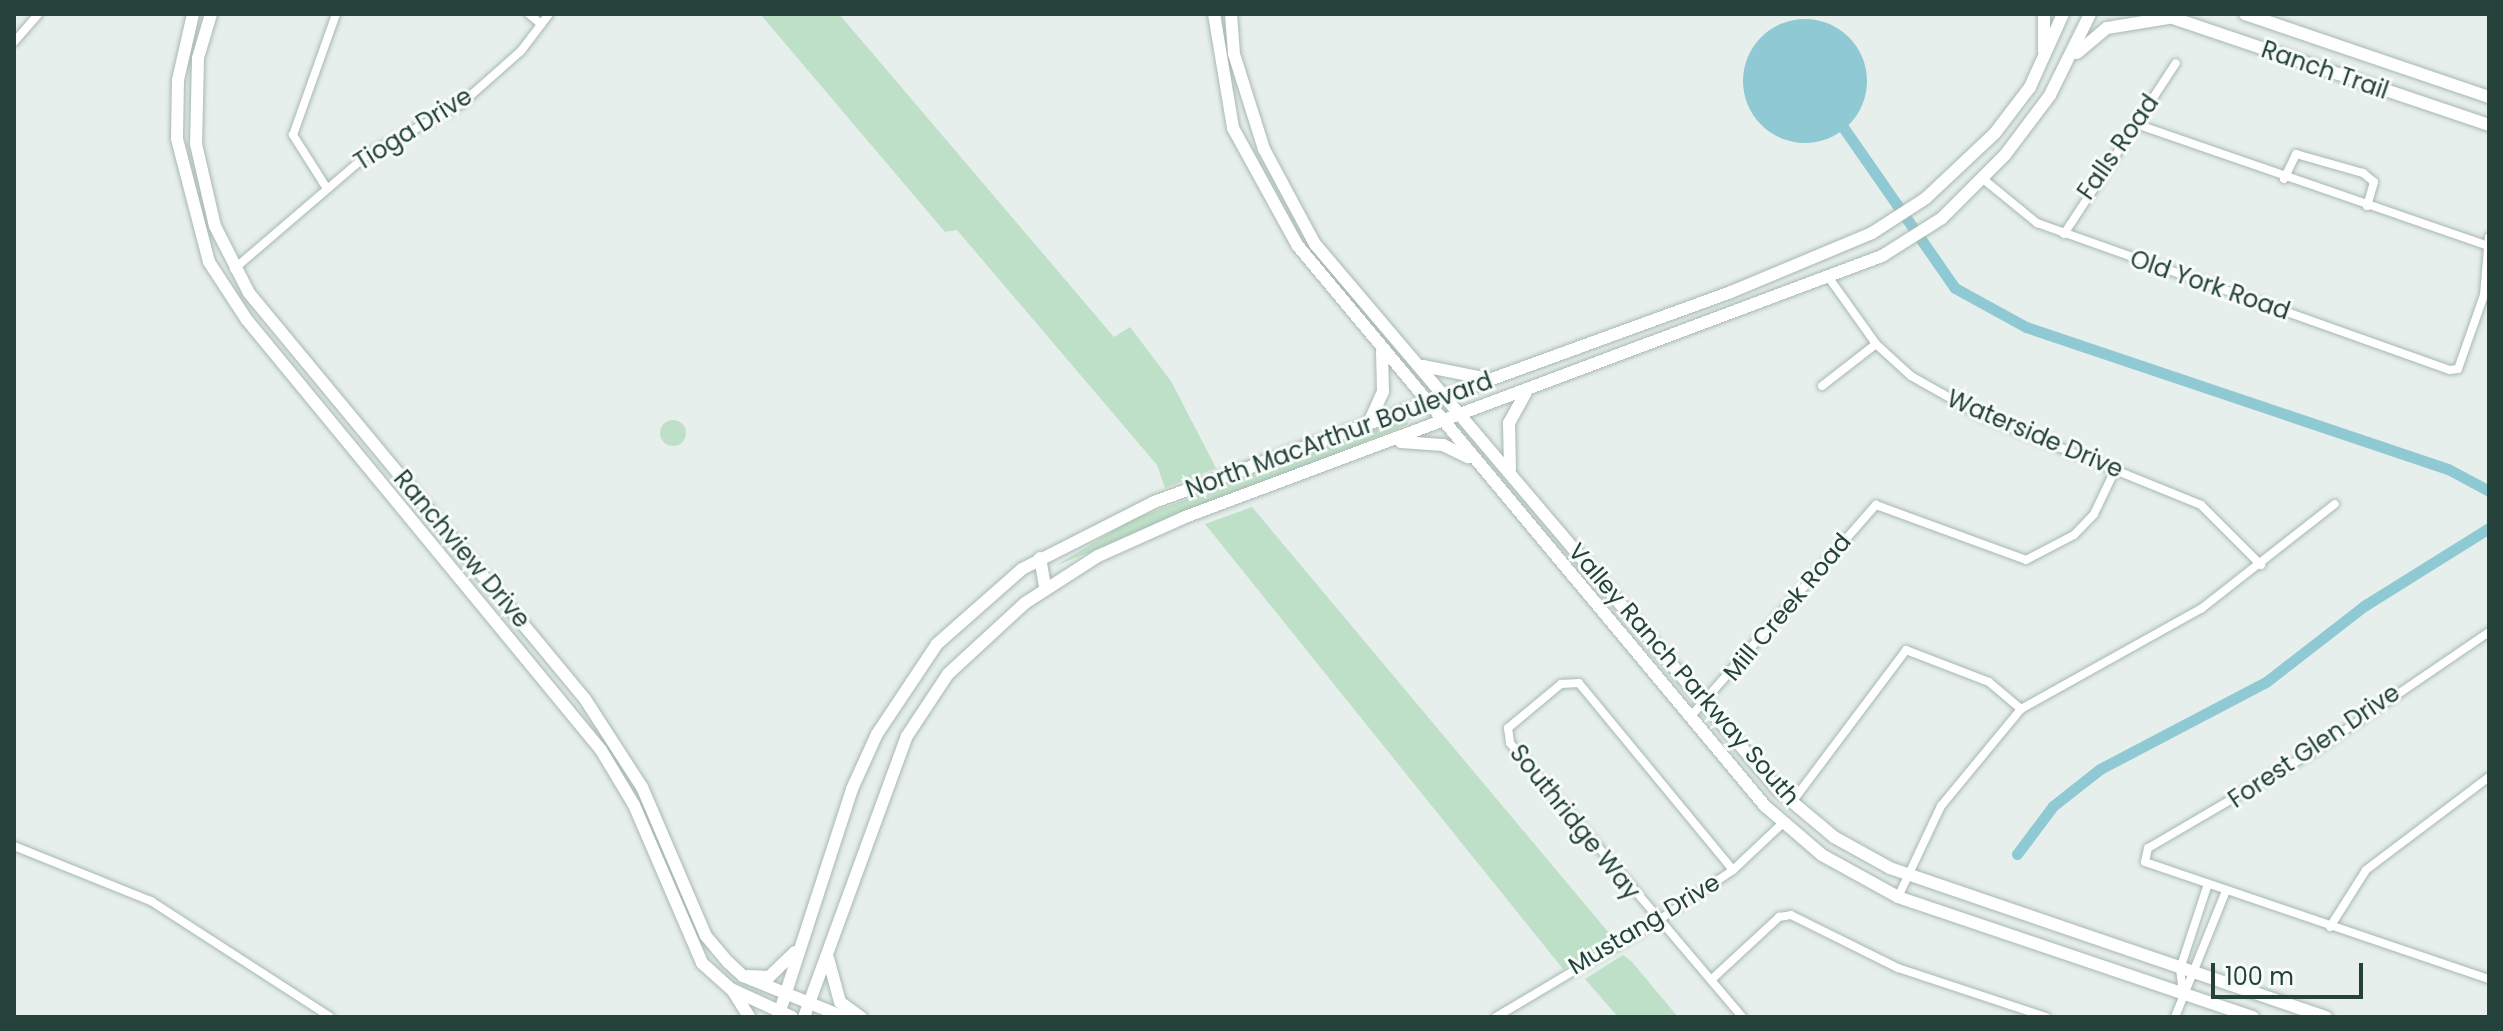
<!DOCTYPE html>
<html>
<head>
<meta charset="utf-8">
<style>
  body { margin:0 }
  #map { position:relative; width:2503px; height:1031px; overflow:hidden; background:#e6efeb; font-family:Poppins,sans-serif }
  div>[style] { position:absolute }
  .green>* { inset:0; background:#bfe0c8 }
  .round { border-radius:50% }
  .water>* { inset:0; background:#8ec9d4 }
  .canal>* { height:11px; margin:-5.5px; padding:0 5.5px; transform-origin:5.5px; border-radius:5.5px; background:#8ec9d4 }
  .roads { filter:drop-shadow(0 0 2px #a8b8b2) drop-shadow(0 0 2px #a8b8b2) }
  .street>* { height:8px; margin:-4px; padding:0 4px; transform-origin:4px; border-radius:4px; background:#fff }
  .secondary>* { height:12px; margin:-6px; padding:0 6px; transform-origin:6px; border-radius:6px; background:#fff }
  span { translate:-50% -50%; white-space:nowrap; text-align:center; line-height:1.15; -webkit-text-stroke:6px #f7fbf9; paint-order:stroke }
  .street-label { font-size:24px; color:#24423a }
  .frame { position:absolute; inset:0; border:16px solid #24423a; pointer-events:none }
  .scale { position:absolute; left:2211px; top:963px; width:152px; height:36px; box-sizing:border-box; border:4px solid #24423a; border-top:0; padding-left:10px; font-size:24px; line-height:28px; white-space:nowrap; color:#24423a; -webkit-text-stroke:6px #f7fbf9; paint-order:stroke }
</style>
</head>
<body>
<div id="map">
  <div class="green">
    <div style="clip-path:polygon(760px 14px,839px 14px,1114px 337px,1130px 327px,1171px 381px,1216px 468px,1165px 488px,1157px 465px,957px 230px,945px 232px)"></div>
    <div style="clip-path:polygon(1406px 418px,1408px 424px,1297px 470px,1055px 566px,1131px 520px)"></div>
    <div class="round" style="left:660px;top:420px;width:26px;height:26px"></div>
    <div style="clip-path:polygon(1252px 507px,1438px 729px,1614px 939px,1563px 969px,1205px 524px)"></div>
    <div style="clip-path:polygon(1623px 955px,1632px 962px,1678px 1017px,1618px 1017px,1585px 979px)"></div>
  </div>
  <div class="water">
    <div class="round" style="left:1743px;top:19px;width:124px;height:124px"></div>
  </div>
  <div class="canal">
    <div style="left:1836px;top:117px;width:208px;rotate:55.2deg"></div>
    <div style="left:1955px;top:288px;width:81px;rotate:28.8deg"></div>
    <div style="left:2026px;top:327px;width:445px;rotate:18.6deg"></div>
    <div style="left:2448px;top:469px;width:47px;rotate:28.2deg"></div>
    <div style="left:2017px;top:854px;width:60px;rotate:-53.1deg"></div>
    <div style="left:2053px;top:806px;width:60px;rotate:-38.2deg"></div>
    <div style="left:2100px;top:769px;width:187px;rotate:-27.7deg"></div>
    <div style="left:2266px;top:682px;width:124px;rotate:-37.8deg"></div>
    <div style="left:2364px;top:606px;width:147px;rotate:-32deg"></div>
  </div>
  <div class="roads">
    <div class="street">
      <div style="left:529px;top:14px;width:16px;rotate:40deg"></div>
      <div style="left:14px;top:42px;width:37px;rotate:-49deg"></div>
      <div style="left:2136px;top:124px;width:373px;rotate:19.1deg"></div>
      <div style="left:1983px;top:179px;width:70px;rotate:39.2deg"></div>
      <div style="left:2037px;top:223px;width:438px;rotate:19.6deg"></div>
      <div style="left:2450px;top:370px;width:8px;rotate:-7deg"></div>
      <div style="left:2458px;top:369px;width:78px;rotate:-70.6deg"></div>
      <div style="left:2484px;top:295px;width:58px;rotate:-85.1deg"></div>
      <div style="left:2284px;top:179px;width:28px;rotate:-64deg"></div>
      <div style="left:2296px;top:154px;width:70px;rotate:15.8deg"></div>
      <div style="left:2363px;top:173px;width:14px;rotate:39deg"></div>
      <div style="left:2374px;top:182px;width:25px;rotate:106deg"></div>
      <div style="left:326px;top:187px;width:62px;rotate:-122.4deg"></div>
      <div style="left:293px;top:135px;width:128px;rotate:-70.4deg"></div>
      <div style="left:2064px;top:234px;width:204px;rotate:-56.8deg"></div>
      <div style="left:234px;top:269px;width:175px;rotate:-40.6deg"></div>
      <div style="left:367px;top:155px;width:107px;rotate:-28.5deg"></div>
      <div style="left:461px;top:104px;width:80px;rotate:-41.5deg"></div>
      <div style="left:521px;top:51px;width:46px;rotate:-52.9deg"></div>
      <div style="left:1829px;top:278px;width:81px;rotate:54.5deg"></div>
      <div style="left:1876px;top:344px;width:47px;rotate:42.4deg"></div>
      <div style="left:1911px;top:376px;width:81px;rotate:29.4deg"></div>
      <div style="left:1982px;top:416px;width:236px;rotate:22.1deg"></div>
      <div style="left:2201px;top:505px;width:85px;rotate:45deg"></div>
      <div style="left:1822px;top:386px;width:68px;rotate:-37.9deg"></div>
      <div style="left:2489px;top:632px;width:209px;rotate:145.7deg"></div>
      <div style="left:2316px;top:750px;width:194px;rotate:149.7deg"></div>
      <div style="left:2148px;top:848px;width:14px;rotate:102deg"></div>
      <div style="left:2145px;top:862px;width:363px;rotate:18.8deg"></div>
      <div style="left:1691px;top:716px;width:281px;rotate:-48.8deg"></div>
      <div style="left:1876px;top:505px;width:160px;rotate:20.1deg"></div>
      <div style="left:2026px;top:560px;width:54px;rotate:-27.5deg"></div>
      <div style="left:2074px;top:535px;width:29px;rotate:-46deg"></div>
      <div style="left:2094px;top:514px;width:51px;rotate:-64.4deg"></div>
      <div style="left:1792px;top:802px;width:190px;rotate:-53.1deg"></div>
      <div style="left:1906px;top:650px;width:89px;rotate:21.1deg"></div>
      <div style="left:1989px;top:682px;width:42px;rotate:40.2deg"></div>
      <div style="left:14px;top:846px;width:148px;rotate:21.9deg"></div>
      <div style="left:151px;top:901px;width:213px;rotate:32.9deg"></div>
      <div style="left:1733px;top:870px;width:242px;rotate:-129.5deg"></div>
      <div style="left:1579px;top:683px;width:18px;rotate:177deg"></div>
      <div style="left:1561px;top:684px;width:69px;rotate:140.3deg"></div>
      <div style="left:1508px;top:728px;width:15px;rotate:82deg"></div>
      <div style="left:1510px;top:743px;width:359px;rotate:49.7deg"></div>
      <div style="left:1898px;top:897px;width:101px;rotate:-64.7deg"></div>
      <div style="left:1941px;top:806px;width:126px;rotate:-50.5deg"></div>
      <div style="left:2021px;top:709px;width:206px;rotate:-29.1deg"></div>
      <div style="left:2201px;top:609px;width:170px;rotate:-38.1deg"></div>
      <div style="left:2330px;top:927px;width:67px;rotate:-57.7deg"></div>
      <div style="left:2366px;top:870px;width:154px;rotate:-37.1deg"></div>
      <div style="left:1711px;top:980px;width:93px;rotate:-42.8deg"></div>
      <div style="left:1779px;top:917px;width:12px;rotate:-9deg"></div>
      <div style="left:1791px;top:915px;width:119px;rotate:26.4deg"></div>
      <div style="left:1898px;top:968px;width:156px;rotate:18.3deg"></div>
      <div style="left:2183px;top:993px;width:24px;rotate:-97deg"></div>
      <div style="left:2180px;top:969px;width:86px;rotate:-71.8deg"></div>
      <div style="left:1496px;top:1017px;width:186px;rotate:-30.7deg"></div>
      <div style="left:1656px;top:922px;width:93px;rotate:-34deg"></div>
      <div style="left:1733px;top:870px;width:70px;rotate:-43.3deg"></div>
      <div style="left:2175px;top:1017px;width:134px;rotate:-68deg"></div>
    </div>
    <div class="secondary">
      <div style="left:193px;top:14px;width:68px;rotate:102.8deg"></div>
      <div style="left:178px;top:80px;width:59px;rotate:91deg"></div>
      <div style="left:177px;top:139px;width:127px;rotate:75.4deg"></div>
      <div style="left:209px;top:262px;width:69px;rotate:56.8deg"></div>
      <div style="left:247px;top:320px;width:557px;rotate:50.54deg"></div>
      <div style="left:601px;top:750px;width:64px;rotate:59deg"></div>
      <div style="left:634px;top:805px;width:172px;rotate:66.7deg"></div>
      <div style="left:702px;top:963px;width:39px;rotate:42deg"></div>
      <div style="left:731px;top:989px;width:67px;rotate:24.7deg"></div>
      <div style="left:211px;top:14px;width:46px;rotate:106.5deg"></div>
      <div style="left:198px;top:58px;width:86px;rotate:91.3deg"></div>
      <div style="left:196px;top:144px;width:84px;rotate:77deg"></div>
      <div style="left:215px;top:226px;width:75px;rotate:63.1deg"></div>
      <div style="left:249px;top:293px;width:527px;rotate:50.39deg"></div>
      <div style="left:585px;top:699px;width:105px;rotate:57.1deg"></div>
      <div style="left:642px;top:787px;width:162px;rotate:66.8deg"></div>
      <div style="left:706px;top:936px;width:34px;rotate:50deg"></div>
      <div style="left:728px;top:962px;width:21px;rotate:43deg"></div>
      <div style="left:743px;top:976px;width:109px;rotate:22.1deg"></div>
      <div style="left:1214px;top:14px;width:116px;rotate:80.5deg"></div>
      <div style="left:1233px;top:128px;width:135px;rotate:61.2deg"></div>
      <div style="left:1298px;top:246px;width:729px;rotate:50.17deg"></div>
      <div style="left:1765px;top:806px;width:75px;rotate:40.7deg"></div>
      <div style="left:1822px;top:855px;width:87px;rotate:28.9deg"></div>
      <div style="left:1898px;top:897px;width:375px;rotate:18.7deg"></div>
      <div style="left:1231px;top:14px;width:40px;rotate:85.7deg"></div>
      <div style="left:1234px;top:54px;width:100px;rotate:72.5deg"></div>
      <div style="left:1264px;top:149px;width:108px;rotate:61.8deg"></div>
      <div style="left:1315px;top:244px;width:716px;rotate:49.7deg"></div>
      <div style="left:1778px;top:790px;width:73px;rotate:40deg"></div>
      <div style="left:1834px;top:837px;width:64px;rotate:29deg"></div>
      <div style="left:1890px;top:868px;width:461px;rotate:18.9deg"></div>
      <div style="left:2044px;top:14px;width:37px;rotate:90deg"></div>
      <div style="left:2161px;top:14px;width:346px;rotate:18.7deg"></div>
      <div style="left:2245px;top:14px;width:258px;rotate:18.8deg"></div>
      <div style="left:2077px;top:53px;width:39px;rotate:-40deg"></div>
      <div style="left:2107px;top:28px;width:62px;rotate:-9.3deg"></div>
      <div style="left:1423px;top:366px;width:66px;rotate:11.3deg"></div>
      <div style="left:1368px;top:425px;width:36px;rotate:-66deg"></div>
      <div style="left:1383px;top:392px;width:41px;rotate:-91.4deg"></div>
      <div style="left:1401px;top:442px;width:42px;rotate:4.1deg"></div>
      <div style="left:1443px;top:445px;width:28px;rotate:26deg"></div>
      <div style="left:1510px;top:469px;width:46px;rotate:-91.2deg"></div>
      <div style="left:1509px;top:423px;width:35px;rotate:-61deg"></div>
      <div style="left:1040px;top:558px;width:29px;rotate:80deg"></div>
      <div style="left:828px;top:958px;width:46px;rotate:74.7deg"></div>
      <div style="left:840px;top:1002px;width:26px;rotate:36deg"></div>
      <div style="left:748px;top:976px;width:21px;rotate:3deg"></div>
      <div style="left:769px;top:977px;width:36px;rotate:-44deg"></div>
      <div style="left:733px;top:991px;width:31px;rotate:58deg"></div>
      <div style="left:778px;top:1017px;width:240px;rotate:-72deg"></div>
      <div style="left:852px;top:789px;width:60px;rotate:-65.6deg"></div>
      <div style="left:877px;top:734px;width:108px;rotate:-56.3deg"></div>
      <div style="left:937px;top:644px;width:113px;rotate:-41.4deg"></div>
      <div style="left:1022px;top:569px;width:148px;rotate:-26.9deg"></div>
      <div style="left:1154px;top:502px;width:614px;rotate:-20deg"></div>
      <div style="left:1731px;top:292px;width:153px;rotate:-22.7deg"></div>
      <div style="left:1872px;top:233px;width:64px;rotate:-32.9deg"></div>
      <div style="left:1926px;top:198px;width:95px;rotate:-43.3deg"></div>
      <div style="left:1995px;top:133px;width:58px;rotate:-52.7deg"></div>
      <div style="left:2030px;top:87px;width:80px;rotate:-65.7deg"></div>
      <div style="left:804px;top:1017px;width:299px;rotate:-69.9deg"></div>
      <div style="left:907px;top:736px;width:74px;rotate:-56.5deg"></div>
      <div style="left:948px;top:674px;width:105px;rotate:-42.7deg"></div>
      <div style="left:1025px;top:603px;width:87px;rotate:-32.8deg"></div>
      <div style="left:1098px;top:556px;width:95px;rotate:-24.1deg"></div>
      <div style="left:1185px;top:517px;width:744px;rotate:-20.53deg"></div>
      <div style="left:1882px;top:256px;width:71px;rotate:-32.3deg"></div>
      <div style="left:1942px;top:218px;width:89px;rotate:-45deg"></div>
      <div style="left:2005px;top:155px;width:75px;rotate:-53.1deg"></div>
      <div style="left:2050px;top:95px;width:90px;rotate:-63.7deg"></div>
    </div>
  </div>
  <div class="street-label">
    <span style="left:2325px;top:70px;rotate:19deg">Ranch Trail</span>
    <span style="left:413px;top:129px;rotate:-32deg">Tioga Drive</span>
    <span style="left:2118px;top:147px;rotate:-55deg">Falls Road</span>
    <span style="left:2210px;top:285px;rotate:19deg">Old York Road</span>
    <span style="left:2035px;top:434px;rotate:23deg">Waterside Drive</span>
    <span style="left:1339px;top:435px;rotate:-20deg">North MacArthur Boulevard</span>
    <span style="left:462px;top:549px;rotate:50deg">Ranchview Drive</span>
    <span style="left:1787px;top:607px;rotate:-50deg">Mill Creek Road</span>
    <span style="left:1684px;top:674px;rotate:49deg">Valley Ranch Parkway South</span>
    <span style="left:2314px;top:746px;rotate:-34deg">Forest Glen Drive</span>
    <span style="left:1575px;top:822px;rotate:51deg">Southridge Way</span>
    <span style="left:1644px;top:924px;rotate:-31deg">Mustang Drive</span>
  </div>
  <div class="frame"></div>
  <div class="scale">100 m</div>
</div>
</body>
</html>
